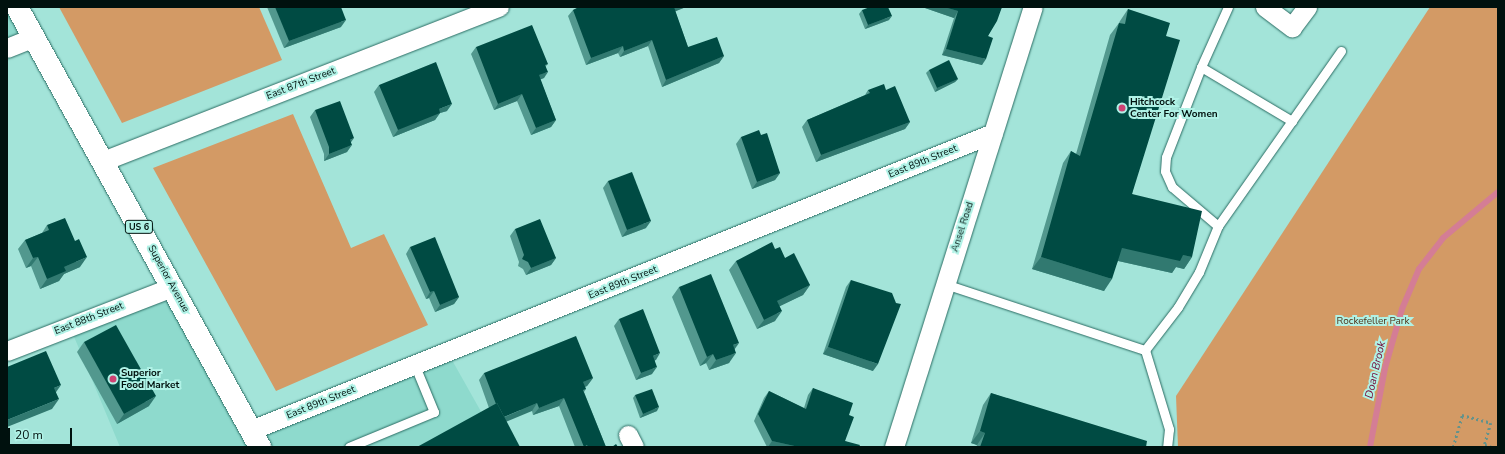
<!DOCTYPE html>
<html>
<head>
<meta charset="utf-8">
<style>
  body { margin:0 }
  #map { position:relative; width:1505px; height:454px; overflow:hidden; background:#a3e4d9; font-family:"Nunito Sans",sans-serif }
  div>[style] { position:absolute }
  .built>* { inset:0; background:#8edacd }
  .green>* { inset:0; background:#d39a65 }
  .stream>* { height:6px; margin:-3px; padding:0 3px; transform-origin:3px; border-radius:3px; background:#d47d95 }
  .path>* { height:2.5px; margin-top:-1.25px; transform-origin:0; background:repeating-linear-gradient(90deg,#64928a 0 2px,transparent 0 5px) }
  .roads { filter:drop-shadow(0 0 1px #2b6c63) drop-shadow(0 0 1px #2b6c63) }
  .service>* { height:9px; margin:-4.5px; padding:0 4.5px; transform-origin:4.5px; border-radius:4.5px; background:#fff }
  .minor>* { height:19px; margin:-9.5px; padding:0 9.5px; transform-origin:9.5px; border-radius:9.5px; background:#fff }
  .primary>* { height:22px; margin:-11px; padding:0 11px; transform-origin:11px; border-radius:11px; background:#fff }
  .wall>* { inset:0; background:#52988e }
  .shaded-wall>* { inset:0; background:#317970 }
  .building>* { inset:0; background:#004b43 }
  .dots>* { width:11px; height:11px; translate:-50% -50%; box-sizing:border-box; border:2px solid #b0f2e6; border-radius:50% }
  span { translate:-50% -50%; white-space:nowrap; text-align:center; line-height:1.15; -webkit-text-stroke:4px #b0f2e6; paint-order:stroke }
  .shield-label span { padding:1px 3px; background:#b0f2e6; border:1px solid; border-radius:3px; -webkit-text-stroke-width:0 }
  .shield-label { font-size:9px; color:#00110e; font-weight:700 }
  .street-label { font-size:10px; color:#00110e }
  .poi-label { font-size:10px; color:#00110e; font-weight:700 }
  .left { translate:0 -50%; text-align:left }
  .park-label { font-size:10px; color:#4e3319 }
  .water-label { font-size:11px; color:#730737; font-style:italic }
  .frame { position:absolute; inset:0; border:8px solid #00110e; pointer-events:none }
  .scale { position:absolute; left:8px; top:428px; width:64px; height:18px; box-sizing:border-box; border:2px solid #00110e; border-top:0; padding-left:5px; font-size:12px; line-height:14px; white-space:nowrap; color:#00110e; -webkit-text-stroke:3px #b0f2e6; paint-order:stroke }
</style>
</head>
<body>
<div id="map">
  <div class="built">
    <div style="clip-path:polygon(7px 7px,34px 37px,7px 48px)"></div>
    <div style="clip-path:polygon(172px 287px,251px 430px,448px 353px,501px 447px,120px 447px,70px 327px)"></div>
  </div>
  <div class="green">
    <div style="clip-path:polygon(59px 7px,259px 7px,282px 60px,122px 123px)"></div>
    <div style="clip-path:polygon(1430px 7px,1498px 7px,1498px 447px,1178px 447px,1176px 396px)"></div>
    <div style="clip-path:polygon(293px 114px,351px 248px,384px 234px,428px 325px,276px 391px,153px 168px)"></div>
  </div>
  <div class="stream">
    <div style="left:1370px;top:447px;width:80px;rotate:-79.2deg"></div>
    <div style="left:1385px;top:368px;width:61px;rotate:-73.9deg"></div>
    <div style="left:1402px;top:309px;width:43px;rotate:-67deg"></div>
    <div style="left:1419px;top:269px;width:39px;rotate:-52deg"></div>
    <div style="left:1443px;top:238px;width:72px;rotate:-39.9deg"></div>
  </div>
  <div class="path">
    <div style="left:1485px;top:445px;width:7px;rotate:16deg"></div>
    <div style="left:1453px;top:447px;width:33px;rotate:-74deg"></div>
    <div style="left:1462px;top:415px;width:30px;rotate:15deg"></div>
    <div style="left:1491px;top:423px;width:25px;rotate:106deg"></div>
  </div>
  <div class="roads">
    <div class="service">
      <div style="left:1201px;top:67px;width:66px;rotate:-65.8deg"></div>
      <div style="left:1218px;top:226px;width:60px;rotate:-139.7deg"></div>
      <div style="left:1172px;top:187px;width:17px;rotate:-114deg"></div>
      <div style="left:1165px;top:171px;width:14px;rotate:-86deg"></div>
      <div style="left:1166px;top:157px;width:97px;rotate:-68.7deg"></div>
      <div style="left:1201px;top:67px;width:106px;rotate:30.7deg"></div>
      <div style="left:945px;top:284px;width:211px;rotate:18.3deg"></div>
      <div style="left:1145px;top:350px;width:54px;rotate:-52.5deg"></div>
      <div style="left:1178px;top:307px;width:41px;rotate:-59deg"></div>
      <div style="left:1199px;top:272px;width:50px;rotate:-67.6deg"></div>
      <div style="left:1218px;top:226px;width:214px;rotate:-54.9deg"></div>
      <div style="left:1145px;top:350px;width:83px;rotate:73.1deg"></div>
      <div style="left:1169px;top:429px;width:18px;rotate:96deg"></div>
      <div style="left:349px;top:447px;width:92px;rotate:-22.4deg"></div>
      <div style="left:434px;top:412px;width:50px;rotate:-112.4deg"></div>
    </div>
    <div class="minor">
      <div style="left:1265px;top:7px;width:34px;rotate:37deg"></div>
      <div style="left:1292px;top:27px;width:25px;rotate:-53deg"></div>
      <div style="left:7px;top:48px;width:29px;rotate:-22deg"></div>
      <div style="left:103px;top:161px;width:425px;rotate:-21.3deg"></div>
      <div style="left:7px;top:351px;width:177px;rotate:-21.2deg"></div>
      <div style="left:251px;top:430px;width:799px;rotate:-21.81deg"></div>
      <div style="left:628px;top:435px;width:13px;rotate:63deg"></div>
      <div style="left:894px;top:447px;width:461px;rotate:-72.5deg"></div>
    </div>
    <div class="primary">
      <div style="left:17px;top:7px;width:503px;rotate:61.09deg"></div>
    </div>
  </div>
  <div class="wall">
    <div style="clip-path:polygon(267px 7px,341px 7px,341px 27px,284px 48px)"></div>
    <div style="clip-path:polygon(579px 7px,686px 7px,675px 11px,688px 47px,724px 56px,719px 63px,662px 87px,648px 46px,620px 57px,618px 53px,586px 65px,568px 16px,573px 10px)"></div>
    <div style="clip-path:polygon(926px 7px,1002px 7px,988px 36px,982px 65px,942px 55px,954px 18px,925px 8px)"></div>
    <div style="clip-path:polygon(1128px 9px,1166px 36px,1132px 194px,1192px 257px,1184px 269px,1176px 267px,1172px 273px,1118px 261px,1104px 291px,1032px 269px,1063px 163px,1071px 151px,1076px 154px,1110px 35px,1119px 23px,1120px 21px)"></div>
    <div style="clip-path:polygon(862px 10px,889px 20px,865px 29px,859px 14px)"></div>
    <div style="clip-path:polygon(476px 47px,548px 64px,546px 66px,544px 78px,540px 79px,556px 120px,551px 127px,531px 135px,517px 101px,494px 110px,471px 54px)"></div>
    <div style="clip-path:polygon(929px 70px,958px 79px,955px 82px,935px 92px,926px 73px)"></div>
    <div style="clip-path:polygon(379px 85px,447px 111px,440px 113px,435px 120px,393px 137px,374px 92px)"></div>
    <div style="clip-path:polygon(868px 90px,886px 90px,910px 122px,905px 129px,816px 162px,802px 127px,807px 120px,865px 95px)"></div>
    <div style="clip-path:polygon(315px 110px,351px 143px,347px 152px,324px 161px,324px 154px,310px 117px)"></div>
    <div style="clip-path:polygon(761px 135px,780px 173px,775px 180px,752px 189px,736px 144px,741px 137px)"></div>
    <div style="clip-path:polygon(608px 181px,646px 228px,622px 237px,603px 188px)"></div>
    <div style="clip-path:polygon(47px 225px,80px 267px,64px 274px,59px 281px,40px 289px,31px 266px,26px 268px,18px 249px,25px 240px,42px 233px)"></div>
    <div style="clip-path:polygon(515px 229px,556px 258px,551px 265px,526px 275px,523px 269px,518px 266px,519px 262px,510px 236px)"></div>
    <div style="clip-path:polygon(410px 247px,459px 297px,454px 304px,435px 312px,429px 298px,426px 299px,406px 254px)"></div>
    <div style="clip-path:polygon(775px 249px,785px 258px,810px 285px,803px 295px,779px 306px,775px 321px,757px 329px,729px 270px,736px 261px)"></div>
    <div style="clip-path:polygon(851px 280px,873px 371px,823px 354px,846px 287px)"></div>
    <div style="clip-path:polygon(679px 287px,735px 349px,729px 363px,709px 370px,706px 363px,700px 366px,672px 297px)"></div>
    <div style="clip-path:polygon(619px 319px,656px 360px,655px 360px,652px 374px,636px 380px,614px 326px)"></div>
    <div style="clip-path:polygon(84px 342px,149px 406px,117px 424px,77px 352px)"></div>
    <div style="clip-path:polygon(484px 373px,593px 378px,587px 386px,585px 387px,586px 389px,584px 392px,606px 447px,575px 447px,559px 406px,533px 415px,532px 411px,489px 408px,479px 380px)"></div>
    <div style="clip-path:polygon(813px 388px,849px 415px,845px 441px,859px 447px,767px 447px,754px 421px,764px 398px,769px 391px,804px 408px,808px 395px)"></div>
    <div style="clip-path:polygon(991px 393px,1146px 447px,976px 447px,977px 445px,971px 443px,983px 405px)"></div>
    <div style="clip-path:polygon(635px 395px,657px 411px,640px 418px,633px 398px)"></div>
  </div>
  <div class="shaded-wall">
    <div style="clip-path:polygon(673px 7px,686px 7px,669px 14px)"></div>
    <div style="clip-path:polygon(926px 7px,944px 7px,958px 11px,954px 18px,925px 8px)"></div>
    <div style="clip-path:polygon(892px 16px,889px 20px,865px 29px,868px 25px)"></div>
    <div style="clip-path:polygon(346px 20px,341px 27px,284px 48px,289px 41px)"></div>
    <div style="clip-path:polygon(652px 40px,648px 46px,620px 57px,624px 51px)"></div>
    <div style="clip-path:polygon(623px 46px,618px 53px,586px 65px,591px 58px)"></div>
    <div style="clip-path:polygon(946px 49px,986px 59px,982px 65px,942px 55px)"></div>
    <div style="clip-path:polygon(724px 56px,719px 63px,662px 87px,666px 80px)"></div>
    <div style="clip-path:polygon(548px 72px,544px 78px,534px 82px,539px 75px)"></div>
    <div style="clip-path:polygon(958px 79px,955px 82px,935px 92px,937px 88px)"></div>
    <div style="clip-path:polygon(522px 94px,517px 101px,494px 110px,498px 104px)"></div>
    <div style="clip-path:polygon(452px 104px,447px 111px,440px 113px,435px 120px,393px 137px,398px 130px,439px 109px)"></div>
    <div style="clip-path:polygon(556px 120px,551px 127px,531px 135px,536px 128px)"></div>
    <div style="clip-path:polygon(910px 122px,905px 129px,816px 162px,821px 155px)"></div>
    <div style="clip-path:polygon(354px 138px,349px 145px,350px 140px)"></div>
    <div style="clip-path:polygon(352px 145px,347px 152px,324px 161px,329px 154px)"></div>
    <div style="clip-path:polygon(780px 173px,775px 180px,752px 189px,757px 182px)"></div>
    <div style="clip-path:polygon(651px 221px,646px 228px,622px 237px,627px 230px)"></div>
    <div style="clip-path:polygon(1122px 248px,1183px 255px,1192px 257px,1184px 269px,1176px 267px,1172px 273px,1114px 260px)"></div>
    <div style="clip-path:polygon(38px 257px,31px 266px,26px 268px,33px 258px)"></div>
    <div style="clip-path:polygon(87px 257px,80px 267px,64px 274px,59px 281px,40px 289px,47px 279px,64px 267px)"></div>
    <div style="clip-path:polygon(1041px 257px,1112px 279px,1104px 291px,1032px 269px)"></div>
    <div style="clip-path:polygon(556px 258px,551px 265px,526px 275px,531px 268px)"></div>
    <div style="clip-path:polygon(810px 285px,803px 295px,770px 311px,777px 301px)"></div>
    <div style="clip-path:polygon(434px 291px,429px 298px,426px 299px,430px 292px)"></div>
    <div style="clip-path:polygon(459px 297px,454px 304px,435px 312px,440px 305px)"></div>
    <div style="clip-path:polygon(782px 311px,775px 321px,757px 329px,764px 320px)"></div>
    <div style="clip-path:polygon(739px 343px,732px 353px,733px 345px)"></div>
    <div style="clip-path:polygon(828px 347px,878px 364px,873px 371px,823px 354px)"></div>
    <div style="clip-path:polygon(660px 353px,656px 360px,648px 363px,653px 356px)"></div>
    <div style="clip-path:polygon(736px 353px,729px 363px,709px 370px,716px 360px)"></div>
    <div style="clip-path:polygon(713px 354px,706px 363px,700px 366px,707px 357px)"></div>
    <div style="clip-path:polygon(657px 367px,652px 374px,636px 380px,641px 373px)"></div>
    <div style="clip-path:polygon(593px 378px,587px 386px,577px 390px,583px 382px)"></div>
    <div style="clip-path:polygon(61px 385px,54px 395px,54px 388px)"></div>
    <div style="clip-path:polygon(156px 396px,149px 406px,117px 424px,124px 414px)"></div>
    <div style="clip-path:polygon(564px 398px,559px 406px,533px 415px,539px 408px)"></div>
    <div style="clip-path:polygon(59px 399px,52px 409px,7px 427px,7px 420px)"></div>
    <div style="clip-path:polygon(537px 403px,532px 411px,496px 426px,502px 418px)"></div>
    <div style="clip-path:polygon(659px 407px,657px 411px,640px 418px,643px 414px)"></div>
    <div style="clip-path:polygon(980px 431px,985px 433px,977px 445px,971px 443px)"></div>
    <div style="clip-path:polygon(772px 441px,799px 447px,768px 447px)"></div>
  </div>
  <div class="building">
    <div style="clip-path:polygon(275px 7px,341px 7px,346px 20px,289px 41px)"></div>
    <div style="clip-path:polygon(579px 7px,674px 7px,688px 47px,717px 37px,724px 56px,666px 80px,652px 40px,624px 51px,623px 46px,591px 58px,573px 10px)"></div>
    <div style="clip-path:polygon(870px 7px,888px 7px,892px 16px,868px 25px,862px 10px)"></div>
    <div style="clip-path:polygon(944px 7px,1002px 7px,997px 21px,988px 36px,993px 38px,986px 59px,946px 49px,958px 11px)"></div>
    <div style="clip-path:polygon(1128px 9px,1170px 23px,1166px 36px,1180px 40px,1132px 194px,1202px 211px,1192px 257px,1183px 255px,1180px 261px,1122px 248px,1112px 279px,1041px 257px,1071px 151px,1080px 156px,1119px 23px,1125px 24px)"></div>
    <div style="clip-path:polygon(532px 25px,548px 64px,545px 65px,548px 72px,539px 75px,556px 120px,536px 128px,522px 94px,498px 104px,476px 47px)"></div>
    <div style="clip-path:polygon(949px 60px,958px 79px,937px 88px,929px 70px)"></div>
    <div style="clip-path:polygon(436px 62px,452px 104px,439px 109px,440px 113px,398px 130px,379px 85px)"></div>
    <div style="clip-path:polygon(884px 84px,886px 90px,895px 86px,910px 122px,821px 155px,807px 120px,870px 93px,868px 90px)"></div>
    <div style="clip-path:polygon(340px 101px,354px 138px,350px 140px,352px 145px,329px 154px,329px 147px,315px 110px)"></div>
    <div style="clip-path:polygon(759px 130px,761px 135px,767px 133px,780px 173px,757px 182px,741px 137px)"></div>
    <div style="clip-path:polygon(632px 172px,651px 221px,627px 230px,608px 181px)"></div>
    <div style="clip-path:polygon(65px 218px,75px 241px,79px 239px,87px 257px,64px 267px,66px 271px,47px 279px,38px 257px,33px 258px,25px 240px,49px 230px,47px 225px)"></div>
    <div style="clip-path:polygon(540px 219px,556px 258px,531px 268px,528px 262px,522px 259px,524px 255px,515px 229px)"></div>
    <div style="clip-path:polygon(435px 237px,459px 297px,440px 305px,434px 291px,430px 292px,410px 247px)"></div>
    <div style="clip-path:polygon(772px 242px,775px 249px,780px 247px,785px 258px,794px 253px,810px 285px,777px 301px,782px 311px,764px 320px,736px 261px)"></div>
    <div style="clip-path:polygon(711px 274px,739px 343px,733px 345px,736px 353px,716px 360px,713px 354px,707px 357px,679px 287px)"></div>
    <div style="clip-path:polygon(851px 280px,892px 293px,896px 303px,901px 304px,878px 364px,828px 347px)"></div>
    <div style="clip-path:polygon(643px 309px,660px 353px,653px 356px,657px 367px,641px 373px,619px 319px)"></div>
    <div style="clip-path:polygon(116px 325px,156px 396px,124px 414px,84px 342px)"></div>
    <div style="clip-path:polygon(576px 336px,593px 378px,583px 382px,586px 389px,583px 390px,606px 447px,588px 447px,587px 445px,584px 447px,564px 398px,539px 408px,537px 403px,504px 417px,497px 403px,496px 404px,484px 373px)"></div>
    <div style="clip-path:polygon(46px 351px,61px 385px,54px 388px,59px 399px,7px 420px,7px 367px)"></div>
    <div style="clip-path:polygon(813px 388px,853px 403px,849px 415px,854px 417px,845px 441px,860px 445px,859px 447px,799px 447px,772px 441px,758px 414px,769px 391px,806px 409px)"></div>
    <div style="clip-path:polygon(652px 389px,659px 407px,643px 414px,635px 395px)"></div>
    <div style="clip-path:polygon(991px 393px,1147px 441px,1146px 447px,980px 447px,985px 433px,980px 431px)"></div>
    <div style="clip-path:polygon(497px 403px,520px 447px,417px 447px)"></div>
    <div style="clip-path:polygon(616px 444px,618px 447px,612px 447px)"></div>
  </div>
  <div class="dots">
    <div style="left:1122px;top:108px;background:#ce4273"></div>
    <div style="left:113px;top:379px;background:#ce4273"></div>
  </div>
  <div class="shield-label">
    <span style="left:139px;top:227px">US 6</span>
  </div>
  <div class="street-label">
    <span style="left:301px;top:84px;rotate:-21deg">East 87th Street</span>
    <span style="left:923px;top:162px;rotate:-22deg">East 89th Street</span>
    <span style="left:963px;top:227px;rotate:-72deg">Ansel Road</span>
    <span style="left:168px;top:279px;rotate:61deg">Superior Avenue</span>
    <span style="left:623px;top:283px;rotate:-22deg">East 89th Street</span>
    <span style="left:89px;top:319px;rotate:-21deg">East 88th Street</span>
    <span style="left:321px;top:403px;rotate:-22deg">East 89th Street</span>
  </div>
  <div class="poi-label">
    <span class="left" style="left:1130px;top:108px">Hitchcock<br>Center For Women</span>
    <span class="left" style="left:121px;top:379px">Superior<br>Food Market</span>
  </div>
  <div class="park-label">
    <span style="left:1373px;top:322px">Rockefeller Park</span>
  </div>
  <div class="water-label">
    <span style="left:1376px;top:370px;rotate:-77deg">Doan Brook</span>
  </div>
  <div class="frame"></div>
  <div class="scale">20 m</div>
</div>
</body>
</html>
